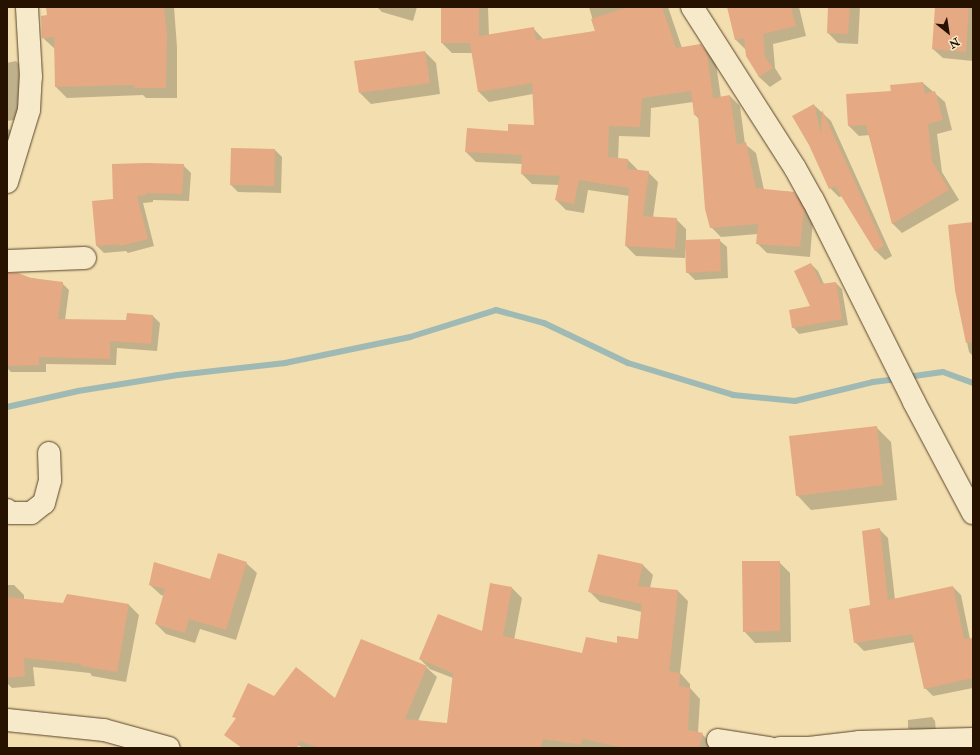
<!DOCTYPE html>
<html>
<head>
<meta charset="utf-8">
<style>
  body { margin:0 }
  #map { position:relative; width:980px; height:755px; overflow:hidden; background:#f2deae; font-family:"IM FELL Double Pica",serif }
  div>[style] { position:absolute }
  .shadow>* { inset:0; background:#0003 }
  .stream>* { height:6px; margin:-3px; padding:0 3px; transform-origin:3px; border-radius:3px; background:#9fbab4 }
  .building>* { inset:0; background:#e5a983 }
  .roads { filter:drop-shadow(0 0 1px #5a452c) drop-shadow(0 0 1px #5a452c) }
  .minor>* { height:22px; margin:-11px; padding:0 11px; transform-origin:11px; border-radius:11px; background:#f7eaca }
  span { translate:-50% -50%; white-space:nowrap; text-align:center; line-height:1.15; -webkit-text-stroke:3.5px #f7eaca; paint-order:stroke }
  .frame { position:absolute; inset:0; border:8px solid #271200; pointer-events:none }
  .north { position:absolute; left:928px; top:12px; width:40px; height:40px; -webkit-text-stroke:3px #f7eaca; paint-order:stroke; rotate:150deg; font-size:11px; font-weight:700; line-height:16px; text-align:center; color:#271200 }
  .north::after { content:''; display:block; margin:auto; width:14px; height:18px; background:#271200; clip-path:polygon(50% 0,100% 100%,50% 72%,0 100%) }
</style>
</head>
<body>
<div id="map">
  <div class="shadow">
    <div style="clip-path:polygon(47px 7px,174px 7px,177px 47px,177px 98px,146px 98px,143px 95px,67px 98px,56px 87px,55px 49px,43px 38px,48px 16px)"></div>
    <div style="clip-path:polygon(377px 7px,417px 7px,413px 21px,382px 12px)"></div>
    <div style="clip-path:polygon(442px 7px,488px 7px,489px 36px,533px 28px,544px 40px,596px 31px,589px 7px,668px 7px,682px 48px,701px 45px,711px 56px,716px 64px,721px 98px,730px 96px,740px 106px,745px 144px,756px 153px,764px 190px,793px 192px,804px 203px,813px 220px,810px 257px,767px 253px,757px 243px,758px 234px,721px 237px,711px 227px,699px 119px,695px 115px,693px 102px,651px 108px,650px 137px,619px 136px,618px 159px,628px 160px,638px 170px,648px 172px,658px 182px,653px 218px,676px 219px,686px 229px,686px 241px,719px 240px,727px 247px,728px 278px,695px 280px,687px 272px,687px 250px,685px 249px,685px 258px,636px 256px,626px 246px,630px 196px,588px 190px,584px 213px,566px 210px,556px 200px,559px 185px,532px 184px,522px 174px,523px 164px,476px 162px,466px 152px,509px 132px,535px 126px,533px 94px,489px 102px,479px 92px,472px 53px,452px 53px,442px 43px)"></div>
    <div style="clip-path:polygon(728px 7px,799px 7px,806px 36px,773px 44px,775px 68px,782px 79px,770px 87px,759px 77px,746px 50px,736px 40px)"></div>
    <div style="clip-path:polygon(829px 7px,860px 7px,858px 44px,838px 43px,828px 33px)"></div>
    <div style="clip-path:polygon(936px 7px,973px 7px,973px 61px,943px 58px,933px 49px)"></div>
    <div style="clip-path:polygon(425px 52px,436px 63px,440px 94px,371px 104px,360px 93px,355px 62px)"></div>
    <div style="clip-path:polygon(16px 61px,23px 68px,22px 119px,7px 121px,7px 63px)"></div>
    <div style="clip-path:polygon(973px 65px,973px 111px,972px 110px)"></div>
    <div style="clip-path:polygon(923px 83px,945px 102px,952px 130px,937px 134px,942px 172px,959px 200px,902px 233px,892px 223px,870px 135px,859px 136px,849px 126px,847px 95px,892px 92px)"></div>
    <div style="clip-path:polygon(814px 105px,831px 121px,892px 256px,885px 260px,875px 250px,842px 196px,839px 197px,830px 188px)"></div>
    <div style="clip-path:polygon(7px 128px,12px 132px,7px 159px)"></div>
    <div style="clip-path:polygon(232px 149px,275px 150px,282px 157px,281px 193px,238px 192px,231px 185px)"></div>
    <div style="clip-path:polygon(183px 165px,191px 173px,189px 201px,153px 200px,153px 202px,143px 203px,154px 246px,128px 253px,126px 251px,104px 253px,97px 246px,114px 200px)"></div>
    <div style="clip-path:polygon(973px 223px,973px 356px,969px 352px,956px 289px)"></div>
    <div style="clip-path:polygon(811px 264px,818px 271px,824px 284px,836px 283px,842px 289px,848px 325px,799px 334px,793px 327px,811px 307px)"></div>
    <div style="clip-path:polygon(7px 274px,62px 283px,69px 290px,65px 320px,127px 321px,153px 316px,160px 323px,157px 351px,117px 348px,116px 365px,46px 364px,46px 372px,11px 372px,7px 368px)"></div>
    <div style="clip-path:polygon(876px 427px,891px 442px,897px 500px,811px 510px,797px 495px)"></div>
    <div style="clip-path:polygon(879px 529px,888px 538px,895px 600px,953px 587px,961px 595px,970px 639px,973px 639px,973px 688px,933px 696px,925px 688px,915px 642px,864px 651px,855px 642px,871px 606px)"></div>
    <div style="clip-path:polygon(779px 562px,790px 573px,791px 642px,755px 643px,744px 631px)"></div>
    <div style="clip-path:polygon(246px 563px,257px 573px,236px 640px,200px 629px,195px 643px,166px 634px,156px 624px,164px 596px,161px 595px,150px 585px,211px 580px)"></div>
    <div style="clip-path:polygon(evenodd,643px 565px,653px 575px,650px 588px,678px 591px,688px 601px,680px 673px,690px 684px,690px 688px,700px 699px,698px 733px,702px 734px,712px 744px,712px 748px,304px 748px,245px 725px,274px 697px,335px 699px,361px 640px,430px 669px,420px 659px,482px 633px,512px 588px,522px 598px,514px 640px,583px 654px,639px 640px,642px 612px,600px 602px,590px 592px,643px 565px,427px 668px,453px 678px,448px 725px,418px 721px,437px 677px,427px 668px)"></div>
    <div style="clip-path:polygon(7px 585px,14px 585px,24px 595px,24px 600px,63px 604px,129px 605px,139px 615px,126px 682px,92px 676px,90px 673px,33px 667px,35px 686px,12px 688px,7px 683px)"></div>
    <div style="clip-path:polygon(932px 717px,935px 721px,936px 731px,912px 731px,908px 728px,908px 720px)"></div>
  </div>
  <div class="stream">
    <div style="left:907px;top:377px;width:36px;rotate:-8deg"></div>
    <div style="left:943px;top:372px;width:32px;rotate:20deg"></div>
    <div style="left:7px;top:407px;width:73px;rotate:-12.7deg"></div>
    <div style="left:78px;top:391px;width:101px;rotate:-9.1deg"></div>
    <div style="left:178px;top:375px;width:108px;rotate:-6.4deg"></div>
    <div style="left:285px;top:363px;width:128px;rotate:-11.7deg"></div>
    <div style="left:410px;top:337px;width:90px;rotate:-17.4deg"></div>
    <div style="left:496px;top:310px;width:50px;rotate:15.2deg"></div>
    <div style="left:544px;top:323px;width:93px;rotate:25.5deg"></div>
    <div style="left:628px;top:363px;width:110px;rotate:16.9deg"></div>
    <div style="left:733px;top:395px;width:62px;rotate:5.5deg"></div>
    <div style="left:795px;top:401px;width:80px;rotate:-13.7deg"></div>
    <div style="left:873px;top:382px;width:25px;rotate:-7deg"></div>
  </div>
  <div class="building">
    <div style="clip-path:polygon(46px 7px,164px 7px,167px 36px,166px 88px,134px 88px,134px 85px,55px 87px,54px 37px,42px 38px,41px 16px,47px 15px)"></div>
    <div style="clip-path:polygon(441px 7px,479px 7px,479px 36px,534px 27px,536px 40px,595px 31px,591px 19px,628px 7px,662px 7px,676px 48px,701px 44px,707px 54px,713px 98px,730px 95px,737px 145px,746px 142px,756px 188px,794px 192px,804px 209px,800px 247px,756px 244px,758px 224px,710px 228px,705px 209px,698px 115px,694px 115px,691px 91px,642px 98px,640px 127px,609px 126px,608px 157px,628px 159px,627px 169px,649px 171px,643px 216px,677px 218px,675px 249px,625px 246px,629px 188px,579px 180px,574px 204px,555px 200px,560px 176px,521px 174px,522px 155px,465px 152px,467px 128px,508px 131px,508px 124px,534px 125px,532px 83px,478px 92px,470px 43px,441px 43px)"></div>
    <div style="clip-path:polygon(727px 7px,791px 7px,796px 26px,763px 34px,765px 57px,773px 68px,759px 77px,746px 56px,744px 38px,735px 40px)"></div>
    <div style="clip-path:polygon(828px 7px,850px 7px,848px 34px,827px 33px)"></div>
    <div style="clip-path:polygon(935px 7px,969px 7px,966px 52px,932px 49px)"></div>
    <div style="clip-path:polygon(425px 51px,430px 83px,359px 93px,354px 61px)"></div>
    <div style="clip-path:polygon(923px 82px,925px 94px,935px 91px,943px 120px,928px 124px,932px 161px,949px 190px,892px 224px,866px 125px,848px 126px,846px 94px,891px 91px,890px 85px)"></div>
    <div style="clip-path:polygon(814px 104px,821px 134px,822px 110px,884px 246px,875px 251px,835px 186px,829px 189px,809px 145px,792px 116px)"></div>
    <div style="clip-path:polygon(231px 148px,275px 149px,274px 186px,230px 185px)"></div>
    <div style="clip-path:polygon(147px 163px,184px 164px,182px 194px,146px 193px,146px 195px,137px 196px,148px 239px,120px 246px,119px 244px,96px 246px,92px 201px,113px 199px,112px 164px)"></div>
    <div style="clip-path:polygon(973px 222px,973px 342px,966px 343px,955px 290px,948px 225px)"></div>
    <div style="clip-path:polygon(720px 239px,721px 271px,686px 273px,685px 240px)"></div>
    <div style="clip-path:polygon(811px 263px,821px 284px,836px 282px,842px 319px,792px 328px,789px 310px,810px 306px,794px 271px)"></div>
    <div style="clip-path:polygon(7px 273px,18px 273px,31px 278px,63px 282px,58px 319px,126px 320px,127px 313px,153px 315px,151px 344px,110px 341px,110px 359px,39px 357px,39px 365px,7px 366px)"></div>
    <div style="clip-path:polygon(877px 426px,883px 485px,796px 496px,789px 436px)"></div>
    <div style="clip-path:polygon(880px 528px,888px 600px,953px 586px,964px 639px,973px 638px,973px 678px,924px 689px,912px 634px,854px 643px,849px 609px,870px 605px,862px 531px)"></div>
    <div style="clip-path:polygon(218px 553px,247px 562px,226px 630px,189px 619px,185px 633px,155px 624px,165px 589px,149px 585px,154px 562px,210px 579px)"></div>
    <div style="clip-path:polygon(598px 554px,643px 564px,638px 586px,678px 590px,669px 671px,680px 673px,679px 686px,690px 688px,688px 730px,703px 733px,699px 748px,626px 748px,582px 739px,581px 745px,543px 739px,541px 748px,319px 748px,300px 741px,297px 748px,242px 748px,224px 735px,236px 718px,232px 717px,248px 683px,274px 696px,296px 667px,335px 698px,361px 639px,427px 666px,405px 719px,447px 723px,453px 673px,419px 659px,438px 614px,482px 631px,490px 583px,512px 587px,503px 636px,582px 653px,586px 637px,617px 643px,617px 636px,638px 639px,642px 604px,588px 592px)"></div>
    <div style="clip-path:polygon(742px 561px,780px 561px,780px 631px,743px 632px)"></div>
    <div style="clip-path:polygon(67px 594px,129px 604px,117px 672px,81px 666px,81px 664px,24px 658px,25px 676px,7px 678px,7px 597px,63px 603px)"></div>
  </div>
  <div class="roads">
    <div class="minor">
      <div style="left:692px;top:7px;width:191px;rotate:57.4deg"></div>
      <div style="left:795px;top:168px;width:37px;rotate:61deg"></div>
      <div style="left:813px;top:200px;width:226px;rotate:63.4deg"></div>
      <div style="left:914px;top:402px;width:126px;rotate:62deg"></div>
      <div style="left:7px;top:182px;width:75px;rotate:-73deg"></div>
      <div style="left:29px;top:110px;width:33px;rotate:-87deg"></div>
      <div style="left:31px;top:77px;width:70px;rotate:-93.3deg"></div>
      <div style="left:7px;top:261px;width:78px;rotate:-2.2deg"></div>
      <div style="left:7px;top:510px;width:5px;rotate:37deg"></div>
      <div style="left:11px;top:513px;width:20px"></div>
      <div style="left:31px;top:513px;width:16px;rotate:-38deg"></div>
      <div style="left:44px;top:503px;width:24px;rotate:-75deg"></div>
      <div style="left:50px;top:480px;width:27px;rotate:-92deg"></div>
      <div style="left:7px;top:720px;width:98px;rotate:5.9deg"></div>
      <div style="left:104px;top:730px;width:67px;rotate:15.5deg"></div>
      <div style="left:718px;top:740px;width:52px;rotate:8.9deg"></div>
      <div style="left:780px;top:748px;width:29px"></div>
      <div style="left:809px;top:748px;width:50px;rotate:-6.8deg"></div>
      <div style="left:859px;top:742px;width:114px;rotate:-1.5deg"></div>
    </div>
  </div>
  <div class="frame"></div>
  <div class="north">N</div>
</div>
</body>
</html>
